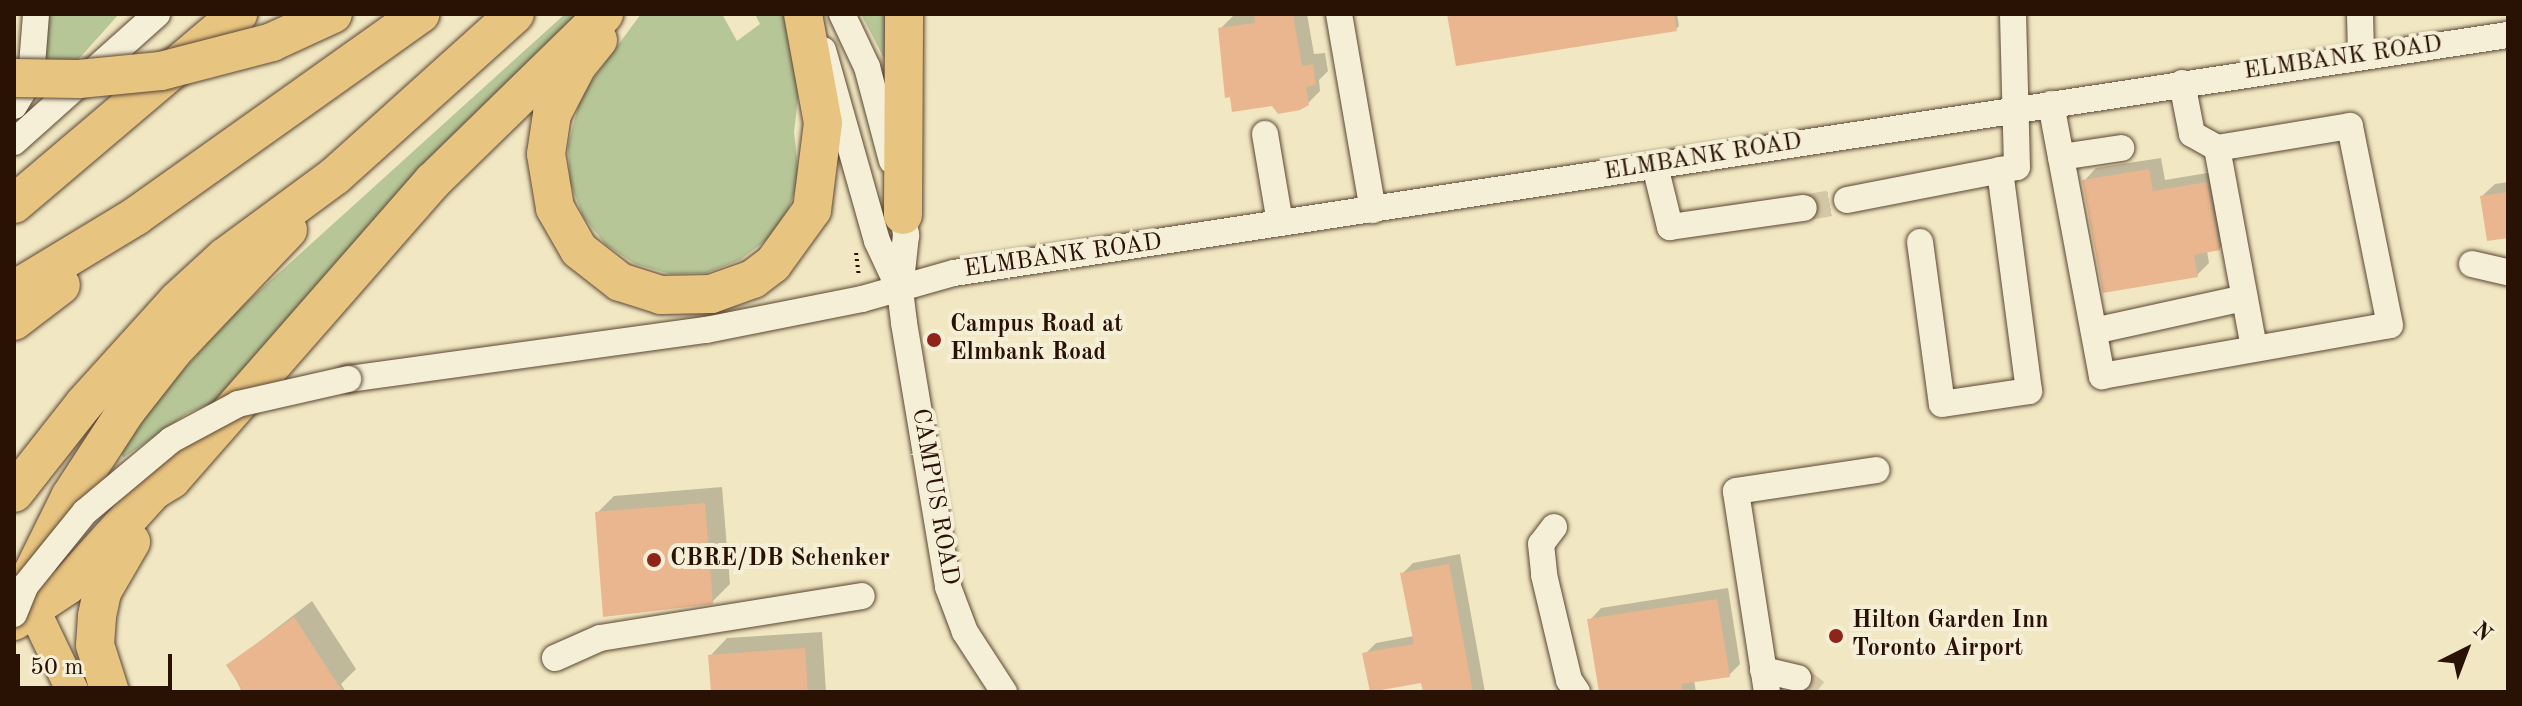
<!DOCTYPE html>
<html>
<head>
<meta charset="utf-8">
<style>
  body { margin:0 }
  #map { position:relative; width:2522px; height:706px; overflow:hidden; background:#f1e7c2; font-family:"Old Standard TT",serif }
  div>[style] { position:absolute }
  .green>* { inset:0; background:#b6c697 }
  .shadow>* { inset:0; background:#0003 }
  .building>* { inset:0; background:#e9b690 }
  .minor-tunnel>* { height:26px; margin-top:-13px; transform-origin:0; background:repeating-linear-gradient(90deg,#d3c7a5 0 26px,transparent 0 39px) }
  .path>* { height:4px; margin-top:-2px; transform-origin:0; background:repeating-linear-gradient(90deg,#291103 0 2px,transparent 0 6px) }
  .roads { filter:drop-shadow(0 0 2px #5b4633) drop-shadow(0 0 2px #5b4633) }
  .minor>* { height:26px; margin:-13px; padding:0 13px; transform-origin:13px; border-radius:13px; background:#f6efd7 }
  .major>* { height:32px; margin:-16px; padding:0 16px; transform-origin:16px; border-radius:16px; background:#e8c481 }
  .highway>* { height:38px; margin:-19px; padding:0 19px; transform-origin:19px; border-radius:19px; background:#e8c481 }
  .bridges { filter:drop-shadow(0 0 2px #5b4633) drop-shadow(0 0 2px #5b4633) }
  .minor-bridge>* { height:26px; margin:-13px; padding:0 13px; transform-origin:13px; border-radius:13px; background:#f6efd7 }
  .highway-bridge>* { height:38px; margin:-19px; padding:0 19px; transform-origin:19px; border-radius:19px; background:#e8c481 }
  .dots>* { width:22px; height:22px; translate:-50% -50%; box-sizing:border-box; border:4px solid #f6efd7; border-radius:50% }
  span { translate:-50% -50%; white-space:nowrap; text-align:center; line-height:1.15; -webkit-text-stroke:8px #f6efd7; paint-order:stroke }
  .street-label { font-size:24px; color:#291103 }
  .poi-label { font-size:24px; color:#291103; font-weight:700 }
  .left { translate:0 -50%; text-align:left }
  .frame { position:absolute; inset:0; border:16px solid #291103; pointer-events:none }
  .north { position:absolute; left:2426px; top:610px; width:80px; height:80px; -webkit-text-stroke:6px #f6efd7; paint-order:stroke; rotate:42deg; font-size:22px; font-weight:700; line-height:32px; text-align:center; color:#291103 }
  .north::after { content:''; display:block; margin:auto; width:28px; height:36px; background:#291103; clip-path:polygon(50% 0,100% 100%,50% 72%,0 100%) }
  .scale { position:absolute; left:16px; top:654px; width:156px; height:36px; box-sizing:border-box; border:4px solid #291103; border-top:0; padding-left:10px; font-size:24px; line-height:28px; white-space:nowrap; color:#291103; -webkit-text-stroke:6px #f6efd7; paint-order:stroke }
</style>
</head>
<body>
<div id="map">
  <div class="green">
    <div style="clip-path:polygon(43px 14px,119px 14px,76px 62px,40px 63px)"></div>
    <div style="clip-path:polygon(565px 14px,583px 14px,221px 399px,188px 413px,123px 458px,120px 450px,164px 391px,238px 310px)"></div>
    <div style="clip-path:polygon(641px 14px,722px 14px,737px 41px,760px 24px,755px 14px,784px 14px,799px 90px,794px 132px,799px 177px,789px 208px,769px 238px,740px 260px,706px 273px,670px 274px,635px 264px,605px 244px,583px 216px,570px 182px,568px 146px,581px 95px)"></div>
    <div style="clip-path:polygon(861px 14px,886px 14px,885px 60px)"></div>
  </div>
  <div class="shadow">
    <div style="clip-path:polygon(1307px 14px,1314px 54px,1325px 53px,1328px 71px,1319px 80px,1320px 91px,1308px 103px,1220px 29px,1233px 16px)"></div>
    <div style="clip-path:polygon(1449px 14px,1677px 14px,1679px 26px,1676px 29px)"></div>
    <div style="clip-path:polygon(2161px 158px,2165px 180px,2219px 171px,2231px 236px,2219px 249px,2207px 251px,2209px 263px,2197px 275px,2084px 181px,2096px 168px)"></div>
    <div style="clip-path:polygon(2508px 182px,2508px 236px,2482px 196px,2495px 184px)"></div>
    <div style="clip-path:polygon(722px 487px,730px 584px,712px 602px,597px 513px,614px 496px)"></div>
    <div style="clip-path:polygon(1460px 554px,1485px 692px,1425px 692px,1423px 681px,1365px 654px,1376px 643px,1414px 636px,1402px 574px,1413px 563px)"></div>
    <div style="clip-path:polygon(1728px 588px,1740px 664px,1729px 675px,1694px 680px,1696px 692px,1601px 692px,1590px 620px,1601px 608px)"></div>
    <div style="clip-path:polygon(312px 601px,356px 669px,341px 684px,346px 692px,242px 692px,229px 665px)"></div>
    <div style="clip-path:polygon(822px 632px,826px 692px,713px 692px,710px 656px,727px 638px)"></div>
  </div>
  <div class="building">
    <div style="clip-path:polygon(1254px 14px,1293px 14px,1302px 66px,1313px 64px,1316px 85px,1306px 87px,1309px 105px,1300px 110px,1278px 114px,1272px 106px,1232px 112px,1230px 97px,1225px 98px,1218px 28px,1255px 23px)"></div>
    <div style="clip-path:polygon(1447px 14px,1674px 14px,1677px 31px,1456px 66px)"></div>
    <div style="clip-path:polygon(2149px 169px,2153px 191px,2207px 182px,2220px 250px,2194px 255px,2198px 277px,2103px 293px,2082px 180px)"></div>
    <div style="clip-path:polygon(2508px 192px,2508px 238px,2487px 241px,2480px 196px)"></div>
    <div style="clip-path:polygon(705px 503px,713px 604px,603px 617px,595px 512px)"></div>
    <div style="clip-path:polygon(1449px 564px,1473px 692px,1423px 692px,1421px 683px,1370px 692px,1362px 653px,1414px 644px,1400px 573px)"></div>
    <div style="clip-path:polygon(1717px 599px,1730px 677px,1681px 684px,1683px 692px,1599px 692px,1587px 619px)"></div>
    <div style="clip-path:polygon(294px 617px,343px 692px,244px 692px,226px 665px)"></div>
    <div style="clip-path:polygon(805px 648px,808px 692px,711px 692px,708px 655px)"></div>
  </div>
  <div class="minor-tunnel">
    <div style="left:1804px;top:208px;width:44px;rotate:-10.5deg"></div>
    <div style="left:1798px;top:678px;width:23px;rotate:38deg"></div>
  </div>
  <div class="path">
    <div style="left:856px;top:253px;width:23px;rotate:83deg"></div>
  </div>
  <div class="roads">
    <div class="minor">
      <div style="left:842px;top:14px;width:59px;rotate:64.7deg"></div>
      <div style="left:867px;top:67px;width:97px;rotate:75.1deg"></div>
      <div style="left:1339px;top:14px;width:199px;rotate:80.2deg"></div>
      <div style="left:2360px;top:14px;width:42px;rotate:88.6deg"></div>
      <div style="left:823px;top:50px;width:198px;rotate:74.2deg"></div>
      <div style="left:877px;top:241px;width:54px;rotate:64.9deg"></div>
      <div style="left:2182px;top:83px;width:52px;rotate:78.9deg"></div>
      <div style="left:2192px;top:134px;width:29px;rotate:29deg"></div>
      <div style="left:2051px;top:104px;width:277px;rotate:79.4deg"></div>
      <div style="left:2102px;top:376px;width:292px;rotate:-10deg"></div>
      <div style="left:2390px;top:325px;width:203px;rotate:-101.4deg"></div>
      <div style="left:2350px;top:126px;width:135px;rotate:170.6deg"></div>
      <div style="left:2217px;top:148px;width:203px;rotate:79.5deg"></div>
      <div style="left:14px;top:106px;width:33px;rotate:-59deg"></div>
      <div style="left:31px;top:78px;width:64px;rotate:-85.5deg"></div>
      <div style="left:1265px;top:134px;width:90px;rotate:80.4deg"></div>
      <div style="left:14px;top:142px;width:192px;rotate:-41.8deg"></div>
      <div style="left:2061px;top:157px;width:61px;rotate:-8.5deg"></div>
      <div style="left:1655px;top:166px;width:63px;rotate:76.2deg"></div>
      <div style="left:1670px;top:227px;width:135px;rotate:-8.1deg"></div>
      <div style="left:900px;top:200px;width:36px;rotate:80deg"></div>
      <div style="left:906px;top:235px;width:55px;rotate:96.2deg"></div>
      <div style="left:900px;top:290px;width:33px;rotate:83deg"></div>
      <div style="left:904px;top:323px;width:268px;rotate:80.5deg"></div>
      <div style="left:948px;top:587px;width:48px;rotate:69.3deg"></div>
      <div style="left:965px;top:632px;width:72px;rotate:57deg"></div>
      <div style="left:1847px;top:200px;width:173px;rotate:-11deg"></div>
      <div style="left:2017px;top:167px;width:153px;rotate:-91.5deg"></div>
      <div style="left:1920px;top:242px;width:163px;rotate:82.3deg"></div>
      <div style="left:1942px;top:404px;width:88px;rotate:-8.5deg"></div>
      <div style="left:2029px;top:391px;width:223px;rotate:-97.5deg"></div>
      <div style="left:2472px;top:264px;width:37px;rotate:13deg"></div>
      <div style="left:2094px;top:331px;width:154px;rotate:-12.4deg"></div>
      <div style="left:348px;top:379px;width:361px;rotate:-7.8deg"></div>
      <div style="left:706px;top:330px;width:159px;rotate:-11.2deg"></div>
      <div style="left:862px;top:299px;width:96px;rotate:-15.8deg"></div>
      <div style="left:954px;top:273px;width:1572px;rotate:-8.71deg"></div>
      <div style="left:1554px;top:527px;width:21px;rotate:127deg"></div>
      <div style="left:1541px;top:544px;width:31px;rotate:84deg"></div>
      <div style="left:1544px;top:575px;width:108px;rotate:76.6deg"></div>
      <div style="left:1569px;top:680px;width:14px;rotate:56deg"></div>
      <div style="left:555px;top:658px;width:49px;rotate:-24deg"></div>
      <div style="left:600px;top:638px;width:265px;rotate:-9.1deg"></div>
      <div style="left:1763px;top:670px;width:36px;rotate:13deg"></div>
      <div style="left:1767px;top:692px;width:203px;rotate:-98.8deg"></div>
      <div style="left:1736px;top:491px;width:142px;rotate:-8.5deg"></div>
    </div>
    <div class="major">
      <div style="left:23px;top:587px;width:116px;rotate:64.5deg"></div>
    </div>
    <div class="highway">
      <div style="left:598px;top:40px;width:33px;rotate:129deg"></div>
      <div style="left:577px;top:66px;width:54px;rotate:117.5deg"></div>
      <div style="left:552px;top:114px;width:40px;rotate:98.5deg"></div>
      <div style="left:546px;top:154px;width:55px;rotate:80.5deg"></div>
      <div style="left:555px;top:208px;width:48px;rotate:60.3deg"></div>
      <div style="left:579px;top:250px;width:52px;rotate:38deg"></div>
      <div style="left:620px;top:282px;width:43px;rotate:17.6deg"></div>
      <div style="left:661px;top:295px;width:50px;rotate:-1.1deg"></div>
      <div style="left:711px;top:294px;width:45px;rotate:-19.7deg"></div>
      <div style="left:753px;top:279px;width:25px;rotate:-37deg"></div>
      <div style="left:773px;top:264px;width:67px;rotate:-54.2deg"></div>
      <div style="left:812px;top:210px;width:88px;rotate:-82.8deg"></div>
      <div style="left:823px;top:123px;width:111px;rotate:-100.4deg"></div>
      <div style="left:14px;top:204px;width:294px;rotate:-40.3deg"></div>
      <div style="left:903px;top:215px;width:201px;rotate:-89.7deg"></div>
      <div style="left:14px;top:290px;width:143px;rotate:-31.2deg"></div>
      <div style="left:136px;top:216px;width:349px;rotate:-35.4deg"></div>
      <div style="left:14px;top:321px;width:59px;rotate:-37.5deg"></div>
      <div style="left:14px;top:493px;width:113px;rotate:-51.8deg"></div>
      <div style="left:84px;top:404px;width:139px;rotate:-47.9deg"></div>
      <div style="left:177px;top:301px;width:65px;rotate:-42.5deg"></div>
      <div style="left:225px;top:257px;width:137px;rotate:-36.4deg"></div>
      <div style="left:335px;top:176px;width:242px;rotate:-42deg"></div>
      <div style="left:29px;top:580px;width:93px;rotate:-63.7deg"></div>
      <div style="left:70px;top:497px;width:103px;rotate:-56.9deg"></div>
      <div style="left:126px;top:411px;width:76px;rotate:-51.9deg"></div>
      <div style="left:173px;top:351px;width:167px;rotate:-46.5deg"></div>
      <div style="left:14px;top:621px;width:65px;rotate:-33.7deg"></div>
      <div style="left:68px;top:585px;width:127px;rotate:-47.9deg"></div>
      <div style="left:153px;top:491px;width:22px;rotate:-32deg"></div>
      <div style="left:172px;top:479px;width:396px;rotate:-48.8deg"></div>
      <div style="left:433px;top:181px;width:239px;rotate:-44.3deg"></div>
      <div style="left:110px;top:692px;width:49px;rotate:-107.7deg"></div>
      <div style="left:95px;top:645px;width:29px;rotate:-86deg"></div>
      <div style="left:97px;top:616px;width:25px;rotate:-78deg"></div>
      <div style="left:102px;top:592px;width:58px;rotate:-59.9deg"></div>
    </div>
  </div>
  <div class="bridges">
    <div class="minor-bridge">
      <div style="left:14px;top:614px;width:31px;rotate:-68deg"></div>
      <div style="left:26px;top:585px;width:94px;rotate:-51.1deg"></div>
      <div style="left:85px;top:512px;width:112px;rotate:-39.9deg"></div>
      <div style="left:171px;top:440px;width:76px;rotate:-28.2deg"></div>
      <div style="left:238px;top:404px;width:113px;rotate:-12.8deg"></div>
    </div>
    <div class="highway-bridge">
      <div style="left:14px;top:78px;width:65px;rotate:0.9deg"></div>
      <div style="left:79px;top:79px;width:82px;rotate:-5.6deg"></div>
      <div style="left:161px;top:71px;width:115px;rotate:-14.6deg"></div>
      <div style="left:272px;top:42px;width:67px;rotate:-24.7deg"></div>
    </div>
  </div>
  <div class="dots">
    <div style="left:934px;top:340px;background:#8f2418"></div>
    <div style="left:654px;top:560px;background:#8f2418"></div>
    <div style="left:1836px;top:636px;background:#8f2418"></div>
  </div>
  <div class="street-label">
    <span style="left:2343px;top:59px;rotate:-8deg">ELMBANK ROAD</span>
    <span style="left:1703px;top:158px;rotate:-9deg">ELMBANK ROAD</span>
    <span style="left:1063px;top:257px;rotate:-8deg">ELMBANK ROAD</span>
    <span style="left:934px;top:497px;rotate:80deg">CAMPUS ROAD</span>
  </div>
  <div class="poi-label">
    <span class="left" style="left:950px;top:340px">Campus Road at<br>Elmbank Road</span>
    <span class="left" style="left:670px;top:560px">CBRE/DB Schenker</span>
    <span class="left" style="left:1852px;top:636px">Hilton Garden Inn<br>Toronto Airport</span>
  </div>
  <div class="frame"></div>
  <div class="north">N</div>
  <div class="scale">50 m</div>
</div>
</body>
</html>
